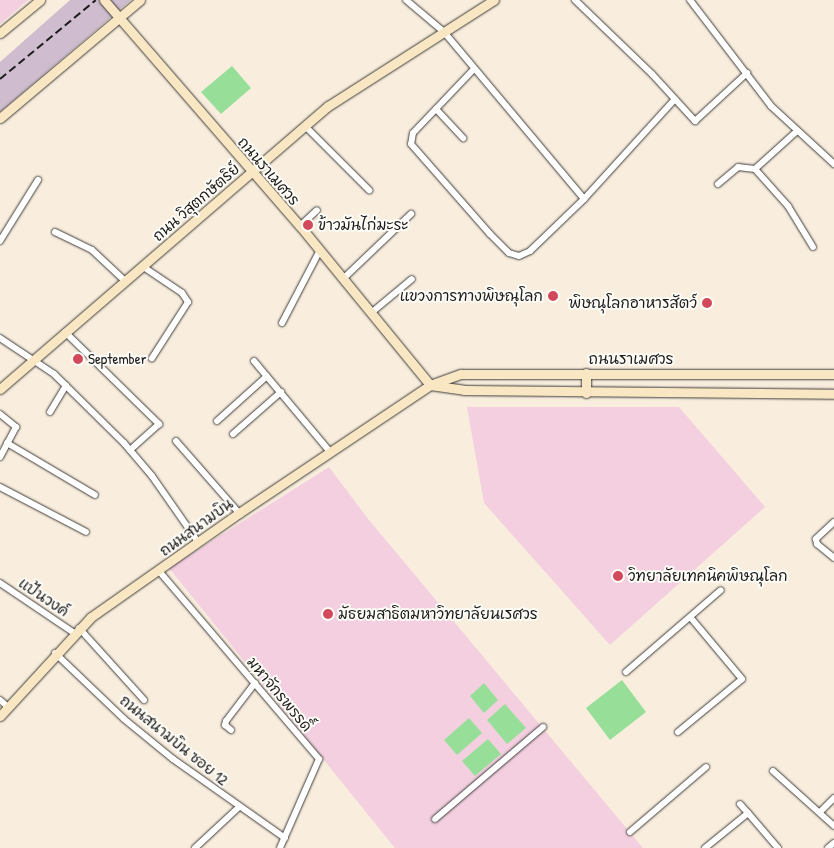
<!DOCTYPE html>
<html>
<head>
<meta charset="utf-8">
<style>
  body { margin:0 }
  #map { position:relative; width:834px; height:848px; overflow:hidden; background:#f9eede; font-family:"Patrick Hand","Playpen Sans Thai",sans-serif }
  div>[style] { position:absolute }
  .built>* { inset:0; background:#f3cfe0 }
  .industrial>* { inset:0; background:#cfbdcf }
  .green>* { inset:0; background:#97df99 }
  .roads { filter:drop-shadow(0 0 1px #3d3c39) drop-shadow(0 0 1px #3d3c39) }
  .street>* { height:6px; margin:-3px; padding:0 3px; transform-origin:3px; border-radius:3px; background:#fff }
  .secondary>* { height:9px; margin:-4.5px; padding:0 4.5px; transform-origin:4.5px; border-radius:4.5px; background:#f9e7c3 }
  .rail>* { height:2px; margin-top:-1px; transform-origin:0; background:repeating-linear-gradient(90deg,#1c1c1c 0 8px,transparent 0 12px) }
  .dots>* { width:14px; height:14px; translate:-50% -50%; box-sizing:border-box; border:2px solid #fdfcf7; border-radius:50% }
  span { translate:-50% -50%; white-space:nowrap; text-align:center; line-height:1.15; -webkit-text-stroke:4px #fdfcf7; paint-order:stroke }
  .street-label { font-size:15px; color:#1c1c1c }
  .poi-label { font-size:15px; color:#1c1c1c }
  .left { translate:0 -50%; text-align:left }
  .right { translate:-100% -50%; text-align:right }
</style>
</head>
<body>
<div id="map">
  <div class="built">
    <div style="clip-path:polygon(0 0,28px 0,0 24px)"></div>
    <div style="clip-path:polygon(467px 407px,679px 407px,765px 507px,610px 645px,484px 503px)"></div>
    <div style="clip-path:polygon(329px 467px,369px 520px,643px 848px,395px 848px,390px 842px,169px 568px)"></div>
  </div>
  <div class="industrial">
    <div style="clip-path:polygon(70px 0,131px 0,0 112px,0 62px)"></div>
  </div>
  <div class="green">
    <div style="clip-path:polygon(232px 66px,251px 88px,221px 114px,201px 92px)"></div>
    <div style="clip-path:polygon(622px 680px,646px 712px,610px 740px,586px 708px)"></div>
    <div style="clip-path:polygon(484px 683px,498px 700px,484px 713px,470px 696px)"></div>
    <div style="clip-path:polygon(505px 704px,526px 728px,507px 744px,487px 720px)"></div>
    <div style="clip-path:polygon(469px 718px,482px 733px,457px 755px,444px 740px)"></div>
    <div style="clip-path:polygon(488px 739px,501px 754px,475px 776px,462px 761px)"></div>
  </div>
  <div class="roads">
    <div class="street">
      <div style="left:406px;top:0;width:50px;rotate:40.1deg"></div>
      <div style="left:444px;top:32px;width:218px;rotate:50deg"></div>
      <div style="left:575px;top:0;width:107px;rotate:43.9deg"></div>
      <div style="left:652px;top:74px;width:64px;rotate:47.5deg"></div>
      <div style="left:695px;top:121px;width:71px;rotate:-42.7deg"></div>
      <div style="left:690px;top:0;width:133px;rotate:52.6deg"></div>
      <div style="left:771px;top:106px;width:86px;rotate:42.6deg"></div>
      <div style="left:473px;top:70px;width:87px;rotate:133.6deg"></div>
      <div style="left:413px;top:133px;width:11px;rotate:100deg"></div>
      <div style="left:411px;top:144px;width:120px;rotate:48.7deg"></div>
      <div style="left:490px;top:234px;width:27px;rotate:45deg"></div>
      <div style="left:509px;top:253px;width:10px;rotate:17deg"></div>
      <div style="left:519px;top:256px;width:12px;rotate:-24deg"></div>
      <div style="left:530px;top:251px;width:75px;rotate:-43.9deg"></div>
      <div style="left:584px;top:199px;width:135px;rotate:-47.7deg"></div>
      <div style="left:436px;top:109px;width:40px;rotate:47deg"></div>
      <div style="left:305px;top:126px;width:91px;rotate:45deg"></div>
      <div style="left:755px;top:169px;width:57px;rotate:-42.1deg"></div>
      <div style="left:718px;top:184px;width:26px;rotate:-40deg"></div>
      <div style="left:738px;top:167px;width:17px;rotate:7deg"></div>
      <div style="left:755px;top:169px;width:50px;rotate:48.3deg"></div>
      <div style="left:788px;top:206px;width:48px;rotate:58.6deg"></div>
      <div style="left:300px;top:226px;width:23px;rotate:-43deg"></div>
      <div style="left:55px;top:232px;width:41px;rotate:25.9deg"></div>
      <div style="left:92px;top:250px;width:45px;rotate:43.2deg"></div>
      <div style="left:0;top:241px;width:72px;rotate:-58.1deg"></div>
      <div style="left:142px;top:266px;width:48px;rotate:34deg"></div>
      <div style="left:182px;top:293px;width:11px;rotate:56deg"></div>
      <div style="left:188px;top:302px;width:67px;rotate:122.7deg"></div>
      <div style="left:344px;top:278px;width:93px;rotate:-43.7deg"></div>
      <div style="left:371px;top:313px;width:53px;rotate:-39.7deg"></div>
      <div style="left:282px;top:323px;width:82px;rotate:-62.5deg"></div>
      <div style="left:65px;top:332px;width:132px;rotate:44.4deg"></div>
      <div style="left:159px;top:424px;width:39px;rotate:138deg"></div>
      <div style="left:0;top:338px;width:65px;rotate:33.7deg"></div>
      <div style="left:54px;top:374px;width:98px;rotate:44.6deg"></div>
      <div style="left:124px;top:443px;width:43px;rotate:49.7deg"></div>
      <div style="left:152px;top:476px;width:80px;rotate:55.1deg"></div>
      <div style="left:254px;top:361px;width:119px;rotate:50.1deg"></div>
      <div style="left:50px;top:412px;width:31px;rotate:-59deg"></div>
      <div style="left:0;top:414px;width:21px;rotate:39deg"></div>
      <div style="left:16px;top:427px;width:34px;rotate:118deg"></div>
      <div style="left:217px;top:421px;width:67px;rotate:-42deg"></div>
      <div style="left:233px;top:434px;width:64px;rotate:-41.2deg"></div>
      <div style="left:176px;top:441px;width:96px;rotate:48.8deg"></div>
      <div style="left:7px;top:443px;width:102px;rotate:30.6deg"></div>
      <div style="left:0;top:487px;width:97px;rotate:27.6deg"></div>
      <div style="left:834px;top:522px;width:25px;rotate:137deg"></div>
      <div style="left:816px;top:539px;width:5px;rotate:79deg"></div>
      <div style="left:817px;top:544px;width:22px;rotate:39deg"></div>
      <div style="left:159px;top:571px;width:247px;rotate:49.6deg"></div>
      <div style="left:319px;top:759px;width:97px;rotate:113.7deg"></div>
      <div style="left:0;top:583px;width:89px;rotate:34deg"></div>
      <div style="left:79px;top:628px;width:97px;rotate:47.9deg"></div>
      <div style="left:55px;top:653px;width:95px;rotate:43.7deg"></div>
      <div style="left:124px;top:719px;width:63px;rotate:39.2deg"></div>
      <div style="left:173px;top:759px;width:137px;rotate:35.2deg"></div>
      <div style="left:626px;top:672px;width:125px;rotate:-40.8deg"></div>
      <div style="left:0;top:700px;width:11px;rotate:41deg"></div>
      <div style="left:231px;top:730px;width:8px;rotate:-140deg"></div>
      <div style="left:225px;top:725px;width:4px;rotate:-76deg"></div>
      <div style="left:226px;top:721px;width:48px;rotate:-52.7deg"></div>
      <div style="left:678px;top:732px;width:83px;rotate:-39.6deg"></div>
      <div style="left:742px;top:679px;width:80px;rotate:-129.9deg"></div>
      <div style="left:773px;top:771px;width:82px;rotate:42deg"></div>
      <div style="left:820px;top:812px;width:20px;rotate:-45deg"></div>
      <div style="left:748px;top:813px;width:46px;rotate:49.4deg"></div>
      <div style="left:435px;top:819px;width:142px;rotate:-40.4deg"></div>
      <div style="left:630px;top:832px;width:100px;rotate:-40.5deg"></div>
      <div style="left:195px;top:848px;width:60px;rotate:-43deg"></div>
      <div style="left:705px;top:848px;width:55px;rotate:-39.1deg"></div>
      <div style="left:748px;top:813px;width:12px;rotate:-132deg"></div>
      <div style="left:828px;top:848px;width:8px;rotate:-40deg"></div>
    </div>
    <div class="secondary">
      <div style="left:104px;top:0;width:299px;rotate:49.1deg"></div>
      <div style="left:300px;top:226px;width:205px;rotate:50.7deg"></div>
      <div style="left:430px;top:385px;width:34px;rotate:8deg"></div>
      <div style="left:464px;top:390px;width:370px;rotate:0.6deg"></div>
      <div style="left:0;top:33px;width:52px;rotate:-39.5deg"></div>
      <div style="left:0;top:118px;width:183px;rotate:-40.1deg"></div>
      <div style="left:586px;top:373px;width:20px;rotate:90deg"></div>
      <div style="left:0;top:389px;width:433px;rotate:-40.8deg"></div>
      <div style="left:328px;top:106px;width:197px;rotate:-32.6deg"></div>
      <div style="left:0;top:716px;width:134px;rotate:-47.4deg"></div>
      <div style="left:91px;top:617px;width:181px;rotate:-35.1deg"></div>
      <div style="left:239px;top:513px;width:230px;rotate:-33.8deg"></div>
      <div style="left:430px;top:385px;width:33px;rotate:-20deg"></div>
      <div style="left:461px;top:374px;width:373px"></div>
    </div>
  </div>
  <div class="rail">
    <div style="left:0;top:79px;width:124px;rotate:-39.5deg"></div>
  </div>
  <div class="dots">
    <div style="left:308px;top:225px;background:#d1495b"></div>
    <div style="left:553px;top:296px;background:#d1495b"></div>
    <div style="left:707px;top:303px;background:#d1495b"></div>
    <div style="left:78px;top:359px;background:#d1495b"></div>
    <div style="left:618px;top:576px;background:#d1495b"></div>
    <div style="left:328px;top:614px;background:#d1495b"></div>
  </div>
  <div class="street-label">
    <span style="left:269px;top:171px;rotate:49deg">ถนนราเมศวร</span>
    <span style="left:196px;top:202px;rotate:-41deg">ถนน วิสุตกษัตริย์</span>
    <span style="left:631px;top:359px">ถนนราเมศวร</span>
    <span style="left:196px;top:527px;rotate:-36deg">ถนนสนามบิน</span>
    <span style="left:44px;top:597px;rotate:34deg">แป้นวงค์</span>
    <span style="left:280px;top:694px;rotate:50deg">มหาจักรพรรดิ์</span>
    <span style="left:174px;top:740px;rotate:39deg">ถนนสนามบิน ซอย 12</span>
  </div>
  <div class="poi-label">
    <span class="left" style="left:318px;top:225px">ข้าวมันไก่มะระ</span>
    <span class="right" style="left:543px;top:296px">แขวงการทางพิษณุโลก</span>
    <span class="right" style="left:697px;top:303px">พิษณุโลกอาหารสัตว์</span>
    <span class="left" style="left:88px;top:359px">September</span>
    <span class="left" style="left:628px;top:576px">วิทยาลัยเทคนิคพิษณุโลก</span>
    <span class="left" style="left:338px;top:614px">มัธยมสาธิตมหาวิทยาลัยนเรศวร</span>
  </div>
</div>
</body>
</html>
